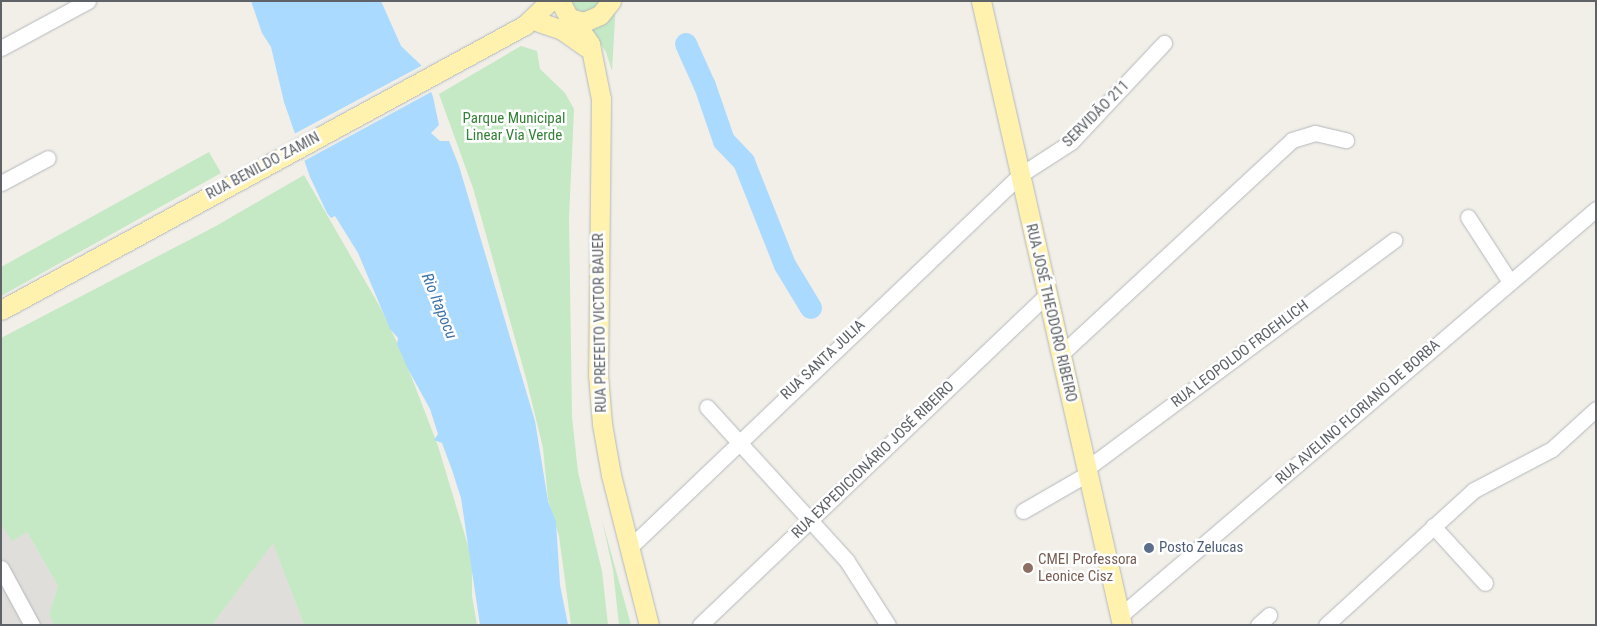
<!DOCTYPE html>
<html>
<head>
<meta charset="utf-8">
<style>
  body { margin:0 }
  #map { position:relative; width:1597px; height:626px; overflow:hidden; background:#f1efe8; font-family:"Roboto Condensed",sans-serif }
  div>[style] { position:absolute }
  .industrial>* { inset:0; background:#e0deda }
  .green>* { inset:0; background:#c5e8c5 }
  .water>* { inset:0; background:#aadaff }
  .pier>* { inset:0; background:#f1efe8 }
  .river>* { height:22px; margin:-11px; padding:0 11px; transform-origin:11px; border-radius:11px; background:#aadaff }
  .roads { filter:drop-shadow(0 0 1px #b5b8bc) drop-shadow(0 0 1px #b5b8bc) }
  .minor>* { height:15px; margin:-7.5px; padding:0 7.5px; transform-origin:7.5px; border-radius:7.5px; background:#fff }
  .major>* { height:19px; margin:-9.5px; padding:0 9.5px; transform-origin:9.5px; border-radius:9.5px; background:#fff2af }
  .dots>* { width:14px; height:14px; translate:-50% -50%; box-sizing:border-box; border:2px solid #fff; border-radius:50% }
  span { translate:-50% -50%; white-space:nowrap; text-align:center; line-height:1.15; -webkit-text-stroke:5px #fff; paint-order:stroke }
  .street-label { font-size:15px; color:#5f6368 }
  .park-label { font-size:15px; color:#348238 }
  .service-label { font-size:15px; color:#4e5e75 }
  .left { translate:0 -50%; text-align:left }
  .education-label { font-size:15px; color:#785e54 }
  .water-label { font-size:16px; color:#4174aa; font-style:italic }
  .frame { position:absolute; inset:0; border:2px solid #5f6368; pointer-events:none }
</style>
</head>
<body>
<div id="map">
  <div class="industrial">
    <div style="clip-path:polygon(1px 524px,27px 532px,58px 586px,49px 614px,54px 625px,1px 625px)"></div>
    <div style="clip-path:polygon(273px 542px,304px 625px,212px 625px)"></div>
  </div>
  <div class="green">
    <div style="clip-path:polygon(564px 1px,607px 1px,577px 17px)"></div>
    <div style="clip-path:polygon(616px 1px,612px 71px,606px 52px,590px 28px)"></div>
    <div style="clip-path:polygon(521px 46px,537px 51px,540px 69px,565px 93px,574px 109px,569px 218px,572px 417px,578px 472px,602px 571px,608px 625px,571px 625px,559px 536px,548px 499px,543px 448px,526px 378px,473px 188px,439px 94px)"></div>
    <div style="clip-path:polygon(209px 152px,221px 173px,1px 296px,1px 267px)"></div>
    <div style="clip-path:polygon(304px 175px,380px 307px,403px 355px,438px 446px,472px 559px,472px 596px,477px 625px,304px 625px,273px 543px,212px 625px,54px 625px,49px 614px,58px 586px,27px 532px,12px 541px,1px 524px,1px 338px,216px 226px)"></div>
    <div style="clip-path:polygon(602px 520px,631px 625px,619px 625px,613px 570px)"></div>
  </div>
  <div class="water">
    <div style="clip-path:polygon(251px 1px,381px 1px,401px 46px,421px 65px,433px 97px,439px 125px,431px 133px,440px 141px,449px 141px,459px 166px,535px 421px,548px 501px,556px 522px,560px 585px,568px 625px,480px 625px,461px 498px,452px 470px,442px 443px,434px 440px,438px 434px,430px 409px,408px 369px,397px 344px,398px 338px,390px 329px,358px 253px,335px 216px,331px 218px,327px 213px,310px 177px,284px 102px,271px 47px,262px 33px)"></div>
  </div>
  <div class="pier">
    <div style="clip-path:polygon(423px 65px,433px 91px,304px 161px,294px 134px)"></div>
  </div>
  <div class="river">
    <div style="left:686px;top:44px;width:46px;rotate:65.7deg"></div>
    <div style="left:705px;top:86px;width:58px;rotate:70.9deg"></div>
    <div style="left:724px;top:141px;width:29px;rotate:46deg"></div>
    <div style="left:744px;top:162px;width:111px;rotate:68.3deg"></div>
    <div style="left:785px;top:265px;width:50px;rotate:58.8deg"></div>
  </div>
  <div class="roads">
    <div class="minor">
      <div style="left:1px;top:48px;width:99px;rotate:-28.4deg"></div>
      <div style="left:1px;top:183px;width:53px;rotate:-28deg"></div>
      <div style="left:1468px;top:217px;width:77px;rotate:57.1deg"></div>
      <div style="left:1060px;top:355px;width:316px;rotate:-42.8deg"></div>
      <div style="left:1292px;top:140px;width:24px;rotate:-17deg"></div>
      <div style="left:1315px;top:133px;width:32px;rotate:13deg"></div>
      <div style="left:707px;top:407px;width:208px;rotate:47.7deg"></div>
      <div style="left:847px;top:561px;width:76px;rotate:57.4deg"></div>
      <div style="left:1086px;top:469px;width:384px;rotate:-36.6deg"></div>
      <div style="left:1023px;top:511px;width:74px;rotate:-30deg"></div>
      <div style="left:1433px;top:526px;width:77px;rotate:47.6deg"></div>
      <div style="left:629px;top:548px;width:540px;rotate:-43.65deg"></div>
      <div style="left:1020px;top:175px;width:61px;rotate:-32.9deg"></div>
      <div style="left:1071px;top:142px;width:136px;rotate:-46.8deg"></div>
      <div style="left:1px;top:568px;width:65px;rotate:61.5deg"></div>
      <div style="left:1121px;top:615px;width:625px;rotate:-40.52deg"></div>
      <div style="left:700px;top:625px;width:478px;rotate:-43.6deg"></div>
      <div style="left:1258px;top:625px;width:15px;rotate:-42deg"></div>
      <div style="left:1326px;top:625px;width:200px;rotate:-42.4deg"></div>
      <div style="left:1474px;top:490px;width:88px;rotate:-27.7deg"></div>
      <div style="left:1552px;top:449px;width:59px;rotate:-42.3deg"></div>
    </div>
    <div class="major">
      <div style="left:560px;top:1px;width:19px;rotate:62deg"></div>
      <div style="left:569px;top:18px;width:16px;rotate:15deg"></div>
      <div style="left:584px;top:22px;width:17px;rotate:-24deg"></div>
      <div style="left:600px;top:15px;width:18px;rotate:-52deg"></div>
      <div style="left:981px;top:1px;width:640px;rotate:77.27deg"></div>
      <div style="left:574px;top:21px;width:28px;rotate:55deg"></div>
      <div style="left:590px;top:44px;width:56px;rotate:78.7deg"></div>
      <div style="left:601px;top:99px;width:275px;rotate:90.6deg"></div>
      <div style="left:598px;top:374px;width:50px;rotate:85.4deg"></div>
      <div style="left:602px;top:424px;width:52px;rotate:80deg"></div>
      <div style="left:611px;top:475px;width:155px;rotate:75.8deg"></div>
      <div style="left:539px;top:22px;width:24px;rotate:19deg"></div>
      <div style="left:562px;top:30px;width:29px;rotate:35deg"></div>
      <div style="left:1px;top:310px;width:596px;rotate:-28.54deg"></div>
      <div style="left:525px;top:25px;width:35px;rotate:-44deg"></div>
    </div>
  </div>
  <div class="dots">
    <div style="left:1149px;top:548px;background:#5c6f8a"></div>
    <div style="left:1028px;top:568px;background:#8d6e63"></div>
  </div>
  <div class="street-label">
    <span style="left:1096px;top:114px;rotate:-45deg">SERVIDÃO 211</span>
    <span style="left:263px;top:166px;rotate:-28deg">RUA BENILDO ZAMIN</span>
    <span style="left:1051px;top:313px;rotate:77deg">RUA JOSÉ THEODORO RIBEIRO</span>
    <span style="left:600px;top:323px;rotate:-91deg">RUA PREFEITO VICTOR BAUER</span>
    <span style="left:1240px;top:354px;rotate:-37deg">RUA LEOPOLDO FROEHLICH</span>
    <span style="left:823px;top:360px;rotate:-43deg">RUA SANTA JULIA</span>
    <span style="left:1358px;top:412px;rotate:-41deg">RUA AVELINO FLORIANO DE BORBA</span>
    <span style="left:873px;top:460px;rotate:-44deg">RUA EXPEDICIONÁRIO JOSÉ RIBEIRO</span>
  </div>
  <div class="park-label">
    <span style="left:514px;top:127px">Parque Municipal<br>Linear Via Verde</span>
  </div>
  <div class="service-label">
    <span class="left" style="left:1159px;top:548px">Posto Zelucas</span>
  </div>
  <div class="education-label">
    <span class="left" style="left:1038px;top:568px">CMEI Professora<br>Leonice Cisz</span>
  </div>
  <div class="water-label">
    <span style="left:439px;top:306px;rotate:68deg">Rio Itapocu</span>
  </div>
  <div class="frame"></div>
</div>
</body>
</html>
